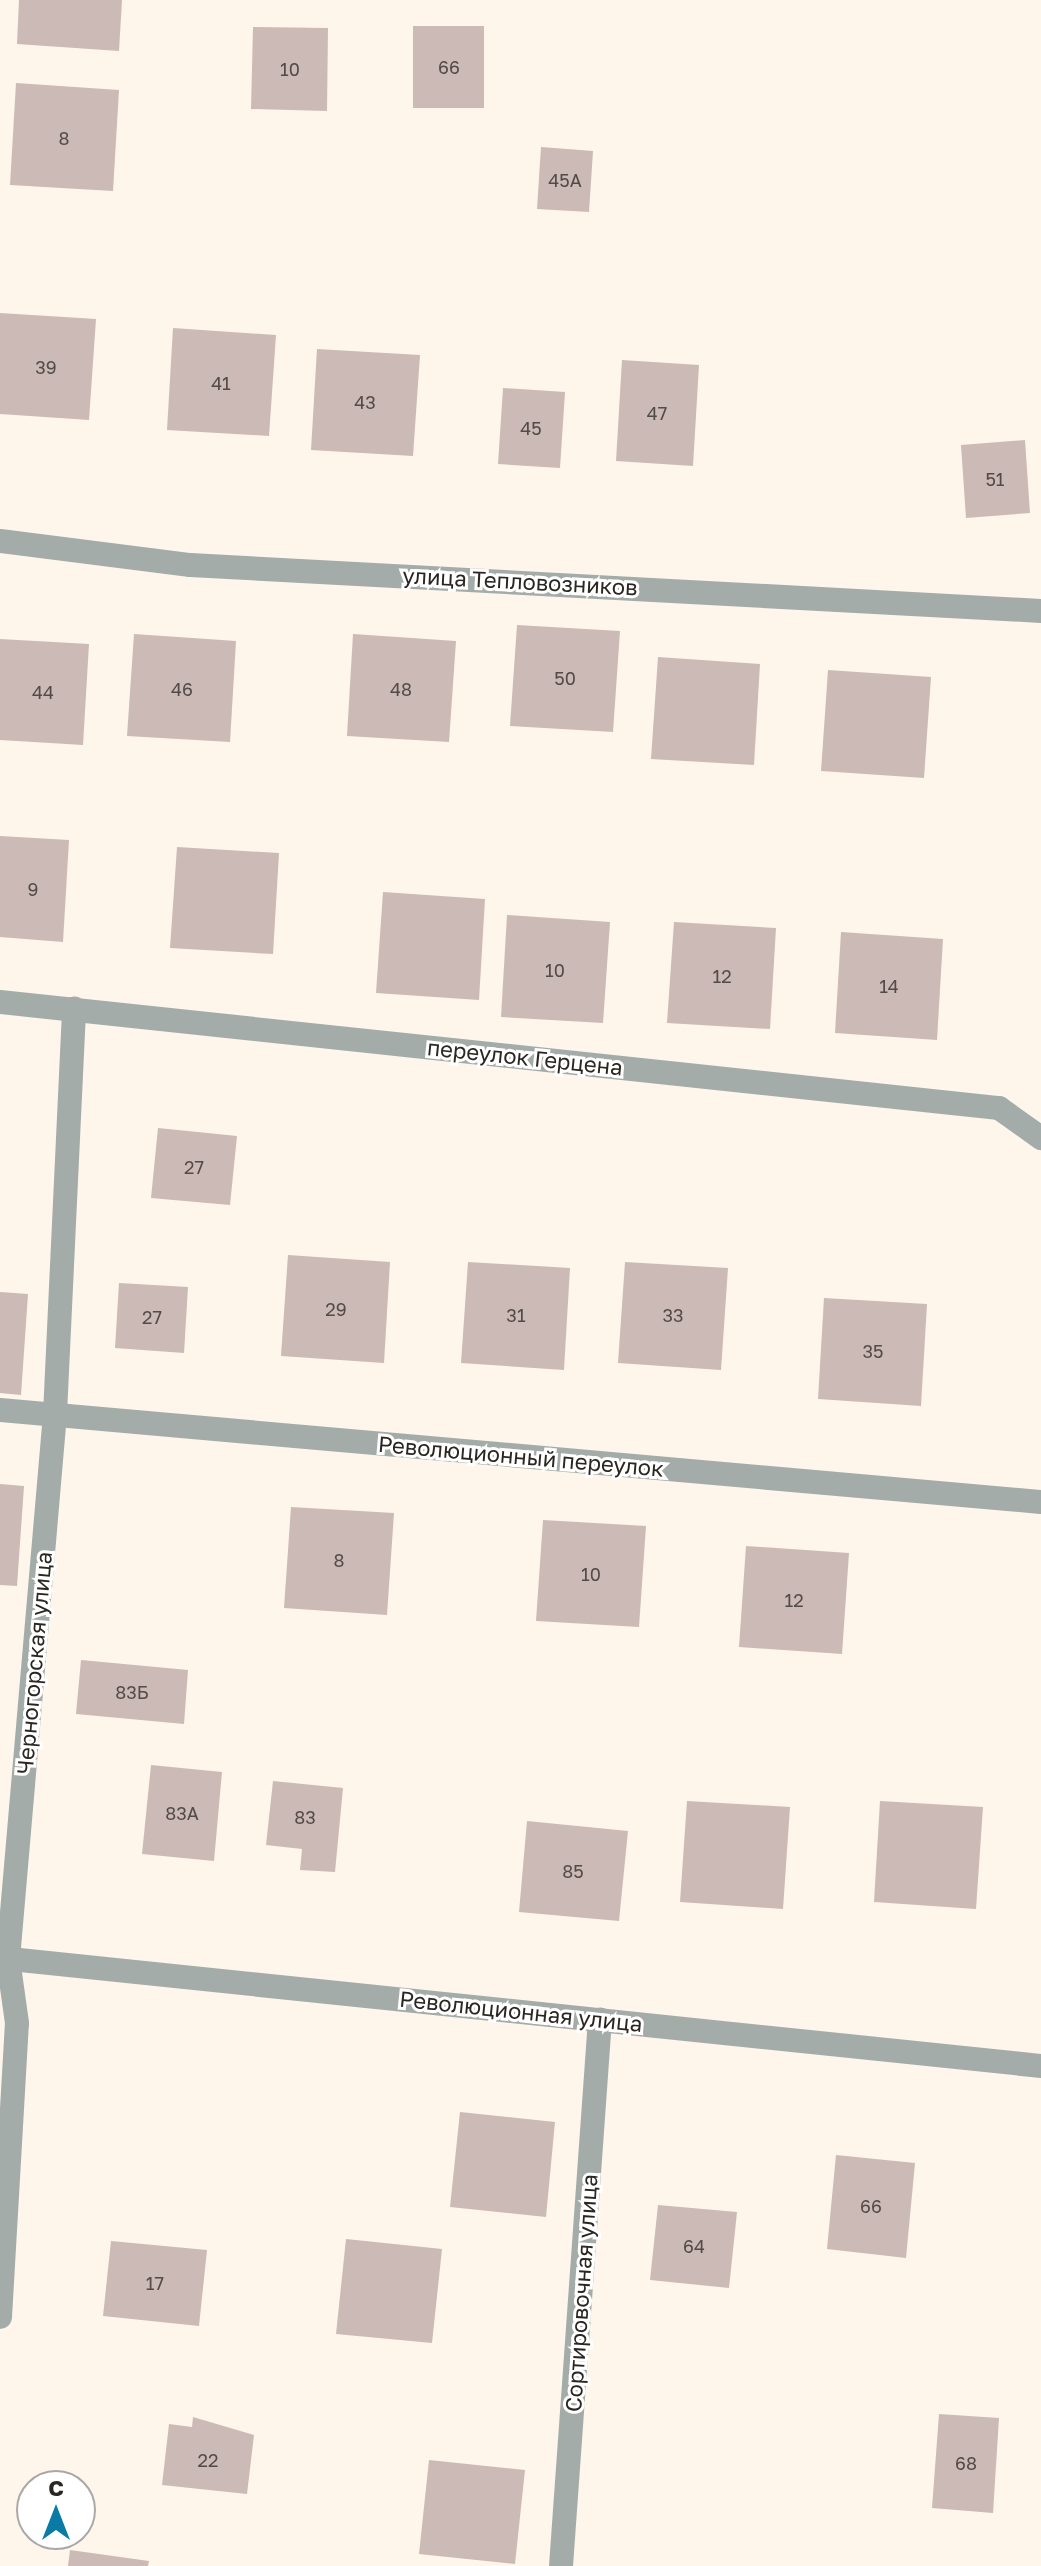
<!DOCTYPE html>
<html>
<head>
<meta charset="utf-8">
<style>
  body { margin:0 }
  #map { position:relative; width:1041px; height:2566px; overflow:hidden; background:#fef6eb; font-family:"Golos Text",sans-serif }
  div>[style] { position:absolute }
  .building>* { inset:0; background:#ccbab6 }
  .lane>* { height:24px; margin:-12px; padding:0 12px; transform-origin:12px; border-radius:12px; background:#a4acaa }
  .street>* { height:24px; margin:-12px; padding:0 12px; transform-origin:12px; border-radius:12px; background:#a4acaa }
  span { translate:-50% -50%; white-space:nowrap; text-align:center; line-height:1.15; -webkit-text-stroke:6px #fff; paint-order:stroke }
  .number-label { font-size:18px; color:#524b47 }
  .number-label span { -webkit-text-stroke-width:0 }
  .street-label { font-size:22px; color:#2a2622 }
  .north { position:absolute; left:16px; top:2470px; width:80px; height:80px; box-sizing:border-box; background:#fff; border:2px solid #aaa8a7; border-radius:50%; rotate:0deg; font-size:22px; font-weight:700; line-height:32px; text-align:center; color:#2a2622 }
  .north::after { content:''; display:block; margin:auto; width:28px; height:36px; background:#097ba4; clip-path:polygon(50% 0,100% 100%,50% 72%,0 100%) }
</style>
</head>
<body>
<div id="map">
  <div class="building">
    <div style="clip-path:polygon(19px 0,122px 0,119px 51px,17px 44px)"></div>
    <div style="clip-path:polygon(413px 26px,484px 26px,484px 108px,413px 108px)"></div>
    <div style="clip-path:polygon(253px 27px,328px 28px,327px 111px,251px 109px)"></div>
    <div style="clip-path:polygon(16px 83px,119px 90px,113px 191px,10px 185px)"></div>
    <div style="clip-path:polygon(541px 147px,593px 151px,589px 212px,537px 209px)"></div>
    <div style="clip-path:polygon(0 313px,96px 319px,89px 420px,0 414px)"></div>
    <div style="clip-path:polygon(173px 328px,276px 335px,269px 436px,167px 430px)"></div>
    <div style="clip-path:polygon(317px 349px,420px 355px,413px 456px,311px 450px)"></div>
    <div style="clip-path:polygon(622px 360px,699px 365px,693px 466px,616px 461px)"></div>
    <div style="clip-path:polygon(503px 388px,565px 392px,560px 468px,498px 464px)"></div>
    <div style="clip-path:polygon(1025px 440px,1030px 513px,966px 518px,961px 445px)"></div>
    <div style="clip-path:polygon(517px 625px,620px 631px,613px 732px,510px 726px)"></div>
    <div style="clip-path:polygon(134px 634px,236px 641px,230px 742px,127px 736px)"></div>
    <div style="clip-path:polygon(353px 634px,456px 641px,449px 742px,347px 736px)"></div>
    <div style="clip-path:polygon(0 639px,89px 644px,83px 745px,0 740px)"></div>
    <div style="clip-path:polygon(658px 657px,760px 664px,754px 765px,651px 759px)"></div>
    <div style="clip-path:polygon(828px 670px,931px 677px,924px 778px,821px 771px)"></div>
    <div style="clip-path:polygon(0 836px,69px 840px,63px 942px,0 937px)"></div>
    <div style="clip-path:polygon(177px 847px,279px 853px,273px 954px,170px 948px)"></div>
    <div style="clip-path:polygon(383px 892px,485px 899px,479px 1000px,376px 993px)"></div>
    <div style="clip-path:polygon(507px 915px,610px 922px,603px 1023px,501px 1017px)"></div>
    <div style="clip-path:polygon(674px 922px,776px 928px,770px 1029px,667px 1023px)"></div>
    <div style="clip-path:polygon(841px 932px,943px 939px,937px 1040px,835px 1033px)"></div>
    <div style="clip-path:polygon(158px 1128px,237px 1136px,230px 1205px,151px 1198px)"></div>
    <div style="clip-path:polygon(288px 1255px,390px 1262px,384px 1363px,281px 1356px)"></div>
    <div style="clip-path:polygon(468px 1262px,570px 1268px,564px 1370px,461px 1363px)"></div>
    <div style="clip-path:polygon(625px 1262px,728px 1268px,721px 1370px,618px 1363px)"></div>
    <div style="clip-path:polygon(119px 1283px,188px 1287px,184px 1353px,115px 1348px)"></div>
    <div style="clip-path:polygon(0 1292px,28px 1294px,21px 1395px,0 1393px)"></div>
    <div style="clip-path:polygon(824px 1298px,927px 1304px,921px 1406px,818px 1399px)"></div>
    <div style="clip-path:polygon(0 1484px,24px 1486px,17px 1586px,0 1585px)"></div>
    <div style="clip-path:polygon(291px 1507px,394px 1513px,387px 1615px,284px 1608px)"></div>
    <div style="clip-path:polygon(543px 1520px,646px 1526px,639px 1627px,536px 1621px)"></div>
    <div style="clip-path:polygon(746px 1546px,849px 1553px,842px 1654px,739px 1647px)"></div>
    <div style="clip-path:polygon(81px 1660px,188px 1670px,184px 1724px,76px 1714px)"></div>
    <div style="clip-path:polygon(151px 1765px,222px 1772px,214px 1861px,142px 1854px)"></div>
    <div style="clip-path:polygon(273px 1781px,343px 1788px,335px 1872px,300px 1870px,302px 1849px,266px 1845px)"></div>
    <div style="clip-path:polygon(687px 1801px,790px 1807px,783px 1909px,680px 1902px)"></div>
    <div style="clip-path:polygon(880px 1801px,983px 1807px,976px 1909px,874px 1902px)"></div>
    <div style="clip-path:polygon(527px 1821px,628px 1831px,619px 1921px,519px 1912px)"></div>
    <div style="clip-path:polygon(460px 2112px,555px 2122px,546px 2217px,450px 2207px)"></div>
    <div style="clip-path:polygon(836px 2155px,915px 2163px,906px 2258px,827px 2249px)"></div>
    <div style="clip-path:polygon(658px 2205px,737px 2212px,729px 2288px,650px 2280px)"></div>
    <div style="clip-path:polygon(346px 2239px,442px 2249px,432px 2343px,336px 2334px)"></div>
    <div style="clip-path:polygon(111px 2241px,207px 2250px,199px 2326px,103px 2316px)"></div>
    <div style="clip-path:polygon(939px 2414px,999px 2418px,993px 2513px,932px 2508px)"></div>
    <div style="clip-path:polygon(193px 2417px,254px 2435px,247px 2494px,162px 2485px,169px 2424px,192px 2427px)"></div>
    <div style="clip-path:polygon(429px 2460px,525px 2470px,515px 2564px,419px 2554px)"></div>
    <div style="clip-path:polygon(70px 2550px,149px 2561px,148px 2566px,68px 2566px)"></div>
  </div>
  <div class="lane">
    <div style="left:561px;top:2566px;width:548px;rotate:-85.92deg"></div>
  </div>
  <div class="street">
    <div style="left:0;top:541px;width:192px;rotate:7.2deg"></div>
    <div style="left:190px;top:565px;width:852px;rotate:3.09deg"></div>
    <div style="left:0;top:1002px;width:1005px;rotate:6.06deg"></div>
    <div style="left:999px;top:1108px;width:52px;rotate:35.5deg"></div>
    <div style="left:0;top:1410px;width:1045px;rotate:5.05deg"></div>
    <div style="left:0;top:1958px;width:1047px;rotate:5.92deg"></div>
    <div style="left:0;top:2317px;width:294px;rotate:-86.7deg"></div>
    <div style="left:17px;top:2023px;width:65px;rotate:-98deg"></div>
    <div style="left:8px;top:1959px;width:547px;rotate:-85.07deg"></div>
    <div style="left:55px;top:1414px;width:406px;rotate:-87.3deg"></div>
  </div>
  <div class="number-label">
    <span style="left:449px;top:67px">66</span>
    <span style="left:290px;top:69px">10</span>
    <span style="left:64px;top:138px">8</span>
    <span style="left:565px;top:180px">45А</span>
    <span style="left:46px;top:367px">39</span>
    <span style="left:221px;top:383px">41</span>
    <span style="left:365px;top:402px">43</span>
    <span style="left:657px;top:413px">47</span>
    <span style="left:531px;top:428px">45</span>
    <span style="left:995px;top:479px">51</span>
    <span style="left:565px;top:678px">50</span>
    <span style="left:182px;top:689px">46</span>
    <span style="left:401px;top:689px">48</span>
    <span style="left:43px;top:692px">44</span>
    <span style="left:33px;top:889px">9</span>
    <span style="left:555px;top:970px">10</span>
    <span style="left:722px;top:976px">12</span>
    <span style="left:889px;top:986px">14</span>
    <span style="left:194px;top:1167px">27</span>
    <span style="left:336px;top:1309px">29</span>
    <span style="left:516px;top:1315px">31</span>
    <span style="left:673px;top:1315px">33</span>
    <span style="left:152px;top:1317px">27</span>
    <span style="left:873px;top:1351px">35</span>
    <span style="left:339px;top:1560px">8</span>
    <span style="left:591px;top:1574px">10</span>
    <span style="left:794px;top:1600px">12</span>
    <span style="left:132px;top:1692px">83Б</span>
    <span style="left:182px;top:1813px">83А</span>
    <span style="left:305px;top:1817px">83</span>
    <span style="left:573px;top:1871px">85</span>
    <span style="left:871px;top:2206px">66</span>
    <span style="left:694px;top:2246px">64</span>
    <span style="left:155px;top:2283px">17</span>
    <span style="left:208px;top:2460px">22</span>
    <span style="left:966px;top:2463px">68</span>
  </div>
  <div class="street-label">
    <span style="left:520px;top:581px;rotate:3deg">улица Тепловозников</span>
    <span style="left:525px;top:1057px;rotate:6deg">переулок Герцена</span>
    <span style="left:521px;top:1456px;rotate:5deg">Революционный переулок</span>
    <span style="left:34px;top:1663px;rotate:-85deg">Черногорская улица</span>
    <span style="left:521px;top:2011px;rotate:6deg">Революционная улица</span>
    <span style="left:581px;top:2293px;rotate:-86deg">Сортировочная улица</span>
  </div>
  <div class="north">С</div>
</div>
</body>
</html>
